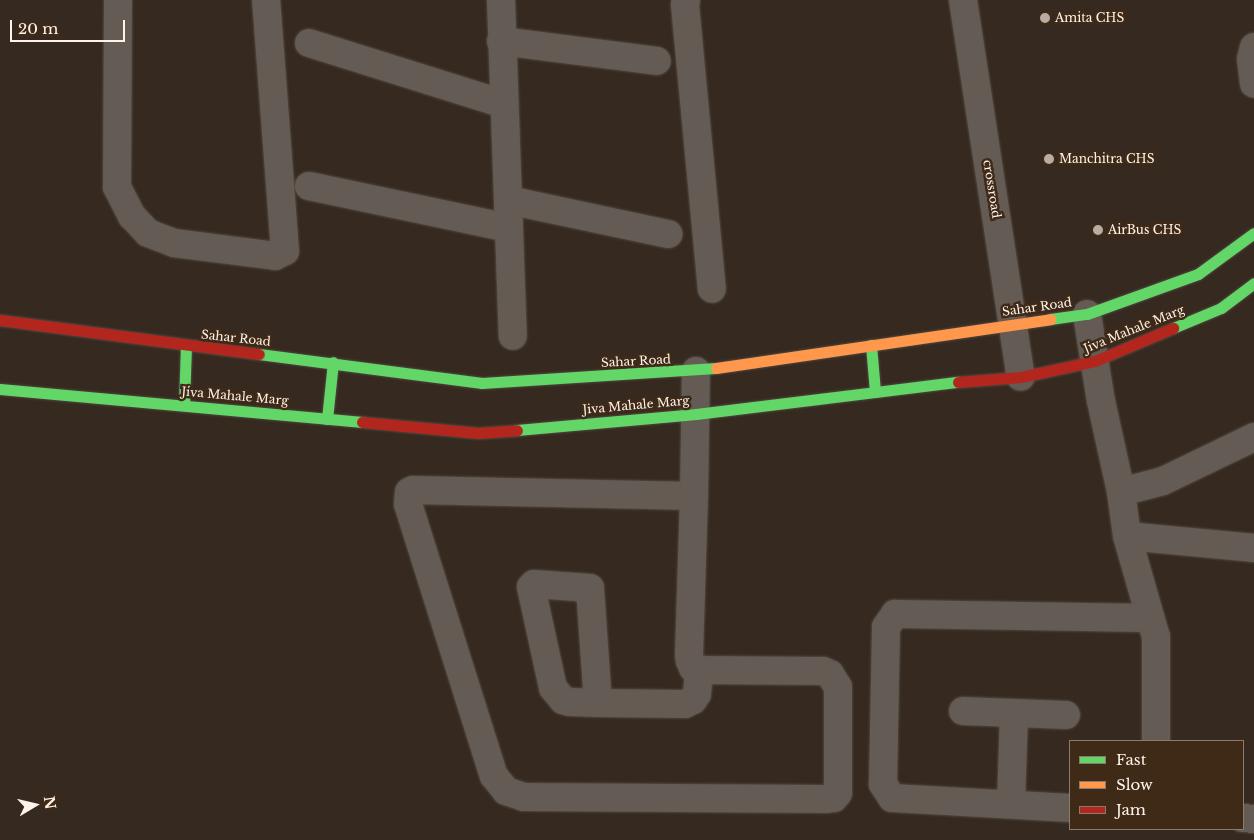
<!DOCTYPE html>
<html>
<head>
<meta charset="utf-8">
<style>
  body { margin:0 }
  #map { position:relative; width:1254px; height:840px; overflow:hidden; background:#362a20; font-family:"Libre Baskerville",serif }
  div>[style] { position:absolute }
  .roads { filter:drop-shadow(0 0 1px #514840) drop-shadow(0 0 1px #514840) }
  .street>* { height:28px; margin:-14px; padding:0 14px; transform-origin:14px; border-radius:14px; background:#645b54 }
  .fast>* { height:11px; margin:-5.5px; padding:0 5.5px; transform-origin:5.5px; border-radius:5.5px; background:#63d668 }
  .slow>* { height:11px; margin:-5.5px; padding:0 5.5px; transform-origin:5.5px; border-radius:5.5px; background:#ff974d }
  .jam>* { height:11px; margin:-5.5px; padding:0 5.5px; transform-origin:5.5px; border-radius:5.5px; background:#b3261e }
  .dots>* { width:14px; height:14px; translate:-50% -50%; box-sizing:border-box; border:2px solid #3f2917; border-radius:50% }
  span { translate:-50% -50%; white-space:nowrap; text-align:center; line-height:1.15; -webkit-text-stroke:5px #3f2917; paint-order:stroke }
  .poi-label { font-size:12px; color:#fff3ea }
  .left { translate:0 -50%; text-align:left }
  .street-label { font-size:12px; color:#fff3ea }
  .legend { position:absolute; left:1069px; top:740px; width:175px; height:90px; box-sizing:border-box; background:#3f2917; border:1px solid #8c7a6b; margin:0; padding:6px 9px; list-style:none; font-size:15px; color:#fff3ea }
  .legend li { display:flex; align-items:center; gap:10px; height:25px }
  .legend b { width:25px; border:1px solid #8c7a6b }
  .north { position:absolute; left:10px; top:780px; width:50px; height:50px; -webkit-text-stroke:4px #3f2917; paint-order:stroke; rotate:81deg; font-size:14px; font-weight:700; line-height:20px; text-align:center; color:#fff3ea }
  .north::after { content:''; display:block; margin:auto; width:18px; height:22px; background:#fff3ea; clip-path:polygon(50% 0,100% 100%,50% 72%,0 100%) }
  .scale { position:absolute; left:10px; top:20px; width:115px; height:22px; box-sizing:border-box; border:2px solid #fff3ea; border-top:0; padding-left:6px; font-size:15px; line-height:18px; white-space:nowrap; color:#fff3ea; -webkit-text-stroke:4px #3f2917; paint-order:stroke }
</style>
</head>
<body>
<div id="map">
  <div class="roads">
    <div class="street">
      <div style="left:118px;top:0;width:187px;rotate:90.3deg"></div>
      <div style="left:117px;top:187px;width:33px;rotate:63deg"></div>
      <div style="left:132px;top:216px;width:23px;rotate:47deg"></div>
      <div style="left:148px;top:233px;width:28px;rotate:21deg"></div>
      <div style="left:174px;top:243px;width:102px;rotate:7.3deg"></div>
      <div style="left:275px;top:256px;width:11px;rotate:-27deg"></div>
      <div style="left:285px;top:251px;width:252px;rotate:-94.3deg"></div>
      <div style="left:501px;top:0;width:336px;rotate:88deg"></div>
      <div style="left:686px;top:0;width:5px;rotate:101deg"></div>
      <div style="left:685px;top:5px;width:285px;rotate:84.6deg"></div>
      <div style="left:963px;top:0;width:381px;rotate:81.3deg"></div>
      <div style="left:501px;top:41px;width:157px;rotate:7.3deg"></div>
      <div style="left:309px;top:43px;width:204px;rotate:17.4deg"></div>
      <div style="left:1254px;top:47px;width:12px;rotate:104deg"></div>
      <div style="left:1251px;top:59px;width:25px;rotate:83deg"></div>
      <div style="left:309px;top:186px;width:204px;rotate:11.9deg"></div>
      <div style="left:508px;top:200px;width:164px;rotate:12deg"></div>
      <div style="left:1087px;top:314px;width:88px;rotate:80.9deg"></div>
      <div style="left:1101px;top:401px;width:93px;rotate:77.6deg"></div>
      <div style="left:1121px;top:492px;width:44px;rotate:82.2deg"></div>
      <div style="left:1127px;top:536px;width:105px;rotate:74deg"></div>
      <div style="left:1156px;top:637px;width:104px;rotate:90deg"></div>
      <div style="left:1121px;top:492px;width:43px;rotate:-14.7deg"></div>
      <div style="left:1163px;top:481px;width:101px;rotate:-25.8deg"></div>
      <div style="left:694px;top:496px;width:281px;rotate:-178.8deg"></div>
      <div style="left:413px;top:490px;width:4px;rotate:153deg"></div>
      <div style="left:409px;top:492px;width:12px;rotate:95deg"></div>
      <div style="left:408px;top:504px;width:285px;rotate:72.5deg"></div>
      <div style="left:494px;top:776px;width:19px;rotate:51deg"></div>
      <div style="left:506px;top:791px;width:18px;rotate:19deg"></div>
      <div style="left:523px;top:797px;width:302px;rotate:0.4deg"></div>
      <div style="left:825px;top:799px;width:9px;rotate:-6deg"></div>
      <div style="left:834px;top:798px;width:6px;rotate:-51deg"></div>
      <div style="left:838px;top:793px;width:106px;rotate:-90deg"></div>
      <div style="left:838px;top:687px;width:15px;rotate:-122deg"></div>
      <div style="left:830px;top:674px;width:8px;rotate:-157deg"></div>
      <div style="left:823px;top:671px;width:124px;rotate:-179.5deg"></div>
      <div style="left:699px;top:670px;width:6px;rotate:-162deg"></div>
      <div style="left:693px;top:668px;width:8px;rotate:-113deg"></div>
      <div style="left:690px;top:661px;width:6px;rotate:-99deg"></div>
      <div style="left:689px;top:655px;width:159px;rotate:-88.2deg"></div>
      <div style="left:694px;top:496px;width:125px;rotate:-89.1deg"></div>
      <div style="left:1127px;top:536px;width:128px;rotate:5.4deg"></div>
      <div style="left:598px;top:703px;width:115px;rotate:-94deg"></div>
      <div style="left:590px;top:588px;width:56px;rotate:-175.9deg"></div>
      <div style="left:534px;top:584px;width:4px;rotate:135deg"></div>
      <div style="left:531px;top:587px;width:103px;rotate:77.7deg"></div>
      <div style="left:553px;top:688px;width:16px;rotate:50deg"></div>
      <div style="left:563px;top:700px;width:7px;rotate:16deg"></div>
      <div style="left:570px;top:702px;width:28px;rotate:2deg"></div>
      <div style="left:598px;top:703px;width:87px;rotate:0.7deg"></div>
      <div style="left:685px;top:704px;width:9px;rotate:-27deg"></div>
      <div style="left:693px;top:700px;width:7px;rotate:-56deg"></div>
      <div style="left:697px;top:694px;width:24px;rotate:-85deg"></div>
      <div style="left:963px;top:711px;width:103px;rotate:2.2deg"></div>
      <div style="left:1011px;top:804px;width:91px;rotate:-88.1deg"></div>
      <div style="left:1070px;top:808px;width:178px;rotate:-176.8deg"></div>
      <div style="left:892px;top:798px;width:17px;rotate:-123deg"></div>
      <div style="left:883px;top:784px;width:157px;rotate:-88.9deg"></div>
      <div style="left:886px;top:627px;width:16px;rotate:-55deg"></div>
      <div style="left:895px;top:614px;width:255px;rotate:0.9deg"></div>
      <div style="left:1243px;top:818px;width:11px;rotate:5deg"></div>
    </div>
    <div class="fast">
      <div style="left:1050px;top:319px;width:37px;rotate:-8deg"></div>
      <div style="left:1087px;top:314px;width:118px;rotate:-19.8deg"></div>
      <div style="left:1198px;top:274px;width:69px;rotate:-36.2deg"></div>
      <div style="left:1173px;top:328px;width:52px;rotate:-22.6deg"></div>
      <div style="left:1221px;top:308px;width:41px;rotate:-37.1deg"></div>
      <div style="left:871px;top:345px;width:47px;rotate:85.1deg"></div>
      <div style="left:259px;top:354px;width:225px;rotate:7.4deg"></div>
      <div style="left:482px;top:383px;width:234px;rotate:-3.7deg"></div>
      <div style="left:0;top:389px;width:364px;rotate:5.2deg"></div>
      <div style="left:184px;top:405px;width:59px;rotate:-88.1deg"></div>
      <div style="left:327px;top:419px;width:57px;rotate:-84deg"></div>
      <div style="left:517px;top:430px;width:180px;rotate:-5.1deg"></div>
      <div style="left:696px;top:414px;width:264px;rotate:-7deg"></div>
    </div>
    <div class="slow">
      <div style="left:716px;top:368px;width:338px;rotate:-8.3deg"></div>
    </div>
    <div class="jam">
      <div style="left:0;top:320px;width:261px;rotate:7.5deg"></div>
      <div style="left:958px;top:382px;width:63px;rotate:-4.5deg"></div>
      <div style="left:1021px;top:377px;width:76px;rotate:-12.2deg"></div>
      <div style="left:1095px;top:361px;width:85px;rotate:-22.9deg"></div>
      <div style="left:362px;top:422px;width:117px;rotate:5.4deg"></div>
      <div style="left:478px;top:433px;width:39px;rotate:-4deg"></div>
    </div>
  </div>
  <div class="dots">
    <div style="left:1045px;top:18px;background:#b9ada3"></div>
    <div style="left:1049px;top:159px;background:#b9ada3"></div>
    <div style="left:1098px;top:230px;background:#b9ada3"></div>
  </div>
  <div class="poi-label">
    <span class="left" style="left:1055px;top:18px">Amita CHS</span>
    <span class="left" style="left:1059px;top:159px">Manchitra CHS</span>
    <span class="left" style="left:1108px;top:230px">AirBus CHS</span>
  </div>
  <div class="street-label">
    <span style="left:992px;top:189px;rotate:81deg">crossroad</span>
    <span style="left:1037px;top:307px;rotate:-8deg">Sahar Road</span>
    <span style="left:1134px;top:329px;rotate:-22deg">Jiva Mahale Marg</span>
    <span style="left:236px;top:338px;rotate:6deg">Sahar Road</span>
    <span style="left:636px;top:361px;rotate:-3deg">Sahar Road</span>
    <span style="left:235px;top:396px;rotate:5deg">Jiva Mahale Marg</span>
    <span style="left:636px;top:405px;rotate:-5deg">Jiva Mahale Marg</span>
  </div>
  <ul class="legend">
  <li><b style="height:6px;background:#63d668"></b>Fast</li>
  <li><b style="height:6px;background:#ff974d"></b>Slow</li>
  <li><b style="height:6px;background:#b3261e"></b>Jam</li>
  </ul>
  <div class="north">N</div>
  <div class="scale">20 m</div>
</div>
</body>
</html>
